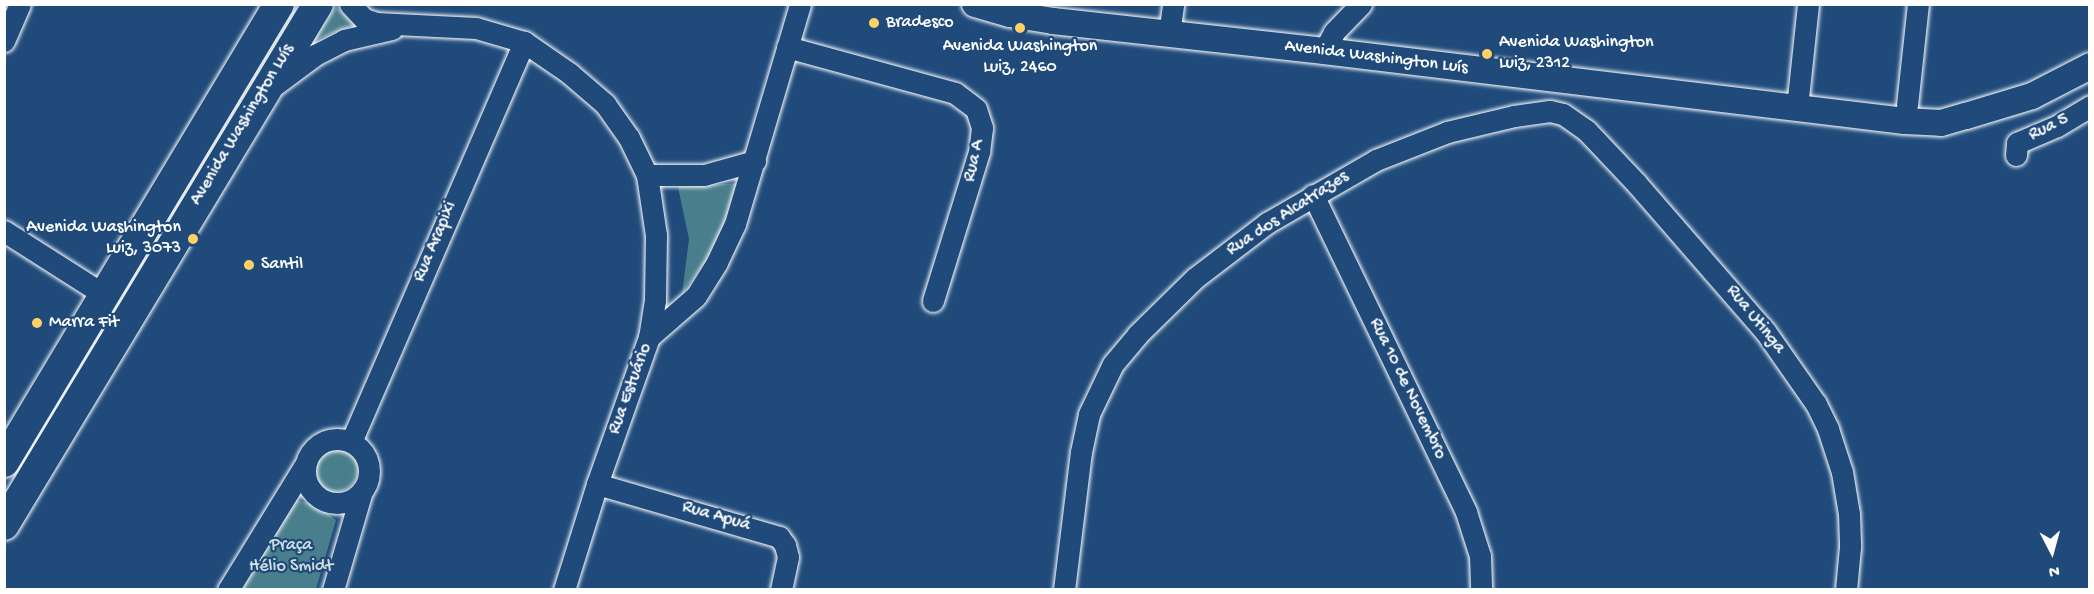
<!DOCTYPE html>
<html>
<head>
<meta charset="utf-8">
<style>
  body { margin:0 }
  #map { position:relative; width:2094px; height:594px; overflow:hidden; background:#1f4a7a; font-family:"Gochi Hand",sans-serif }
  div>[style] { position:absolute }
  .green>* { inset:0; background:#497e8c }
  .round { border-radius:50% }
  .roads { filter:drop-shadow(0 0 2px #fff) drop-shadow(0 0 2px #fff) }
  .minor>* { height:21px; margin:-10.5px; padding:0 10.5px; transform-origin:10.5px; border-radius:10.5px; background:#1f4a7a }
  .minor>.ring { margin:-10.5px; padding:0; box-sizing:content-box; background:none; border:21px solid #1f4a7a; border-radius:50% }
  .major>* { height:26px; margin:-13px; padding:0 13px; transform-origin:13px; border-radius:13px; background:#1f4a7a }
  .highway>* { height:30px; margin:-15px; padding:0 15px; transform-origin:15px; border-radius:15px; background:#1f4a7a }
  .dots>* { width:16px; height:16px; translate:-50% -50%; box-sizing:border-box; border:3px solid #1f4a7a; border-radius:50% }
  span { translate:-50% -50%; white-space:nowrap; text-align:center; line-height:1.15; -webkit-text-stroke:4.5px #1f4a7a; paint-order:stroke }
  .poi-label { font-size:18px; color:#fff }
  .left { translate:0 -50%; text-align:left }
  .right { translate:-100% -50%; text-align:right }
  .street-label { font-size:18px; color:#fff }
  .park-label { font-size:18px; color:#d2dfe2 }
  .frame { position:absolute; inset:0; border:6px solid #fff; pointer-events:none }
  .north { position:absolute; left:2022px; top:522px; width:60px; height:60px; -webkit-text-stroke:4px #1f4a7a; paint-order:stroke; rotate:174deg; font-size:16px; font-weight:700; line-height:24px; text-align:center; color:#fff }
  .north::after { content:''; display:block; margin:auto; width:21px; height:27px; background:#fff; clip-path:polygon(50% 0,100% 100%,50% 72%,0 100%) }
</style>
</head>
<body>
<div id="map">
  <div class="green">
    <div style="clip-path:polygon(336px 6px,354px 25px,313px 41px)"></div>
    <div style="clip-path:polygon(739px 183px,717px 245px,682px 294px,689px 239px,678px 187px)"></div>
    <div class="round" style="left:312px;top:446px;width:46px;height:46px"></div>
    <div style="clip-path:polygon(290px 498px,318px 506px,336px 520px,316px 589px,236px 590px)"></div>
  </div>
  <div class="roads">
    <div class="minor">
      <div style="left:350px;top:4px;width:21px;rotate:47deg"></div>
      <div style="left:364px;top:19px;width:13px;rotate:18deg"></div>
      <div style="left:376px;top:23px;width:100px;rotate:2.9deg"></div>
      <div style="left:476px;top:28px;width:50px;rotate:16.3deg"></div>
      <div style="left:524px;top:42px;width:55px;rotate:34.6deg"></div>
      <div style="left:569px;top:73px;width:48px;rotate:40.7deg"></div>
      <div style="left:605px;top:104px;width:42px;rotate:54.8deg"></div>
      <div style="left:629px;top:138px;width:41px;rotate:64.1deg"></div>
      <div style="left:647px;top:175px;width:61px;rotate:81.5deg"></div>
      <div style="left:656px;top:235px;width:65px;rotate:90.9deg"></div>
      <div style="left:655px;top:300px;width:37px;rotate:99deg"></div>
      <div style="left:1169px;top:34px;width:30px;rotate:-82deg"></div>
      <div style="left:4px;top:41px;width:40px;rotate:-66.6deg"></div>
      <div style="left:787px;top:47px;width:174px;rotate:15.3deg"></div>
      <div style="left:955px;top:93px;width:26px;rotate:37deg"></div>
      <div style="left:976px;top:109px;width:20px;rotate:72deg"></div>
      <div style="left:982px;top:128px;width:24px;rotate:97deg"></div>
      <div style="left:979px;top:152px;width:156px;rotate:107.2deg"></div>
      <div style="left:1324px;top:51px;width:21px;rotate:-62deg"></div>
      <div style="left:1334px;top:32px;width:39px;rotate:-46deg"></div>
      <div style="left:276px;top:84px;width:49px;rotate:-36.6deg"></div>
      <div style="left:315px;top:55px;width:33px;rotate:-27deg"></div>
      <div style="left:344px;top:40px;width:49px;rotate:-12.9deg"></div>
      <div style="left:1798px;top:98px;width:95px;rotate:-83.9deg"></div>
      <div style="left:1907px;top:105px;width:102px;rotate:-83.8deg"></div>
      <div style="left:2016px;top:155px;width:12px;rotate:-85deg"></div>
      <div style="left:2017px;top:143px;width:43px;rotate:-23deg"></div>
      <div style="left:2057px;top:126px;width:39px;rotate:-31deg"></div>
      <div style="left:647px;top:175px;width:57px"></div>
      <div style="left:704px;top:175px;width:53px;rotate:-15.4deg"></div>
      <div style="left:1313px;top:195px;width:352px;rotate:64.2deg"></div>
      <div style="left:1466px;top:512px;width:46px;rotate:72.3deg"></div>
      <div style="left:1480px;top:556px;width:34px;rotate:88deg"></div>
      <div style="left:4px;top:231px;width:121px;rotate:32.5deg"></div>
      <div class="ring" style="left:305px;top:439px;width:43px;height:43px"></div>
      <div style="left:351px;top:442px;width:436px;rotate:-66.6deg"></div>
      <div style="left:597px;top:484px;width:190px;rotate:16.2deg"></div>
      <div style="left:779px;top:537px;width:10px;rotate:53deg"></div>
      <div style="left:785px;top:545px;width:12px;rotate:76deg"></div>
      <div style="left:788px;top:557px;width:34px;rotate:102deg"></div>
      <div style="left:228px;top:590px;width:147px;rotate:-58.4deg"></div>
      <div style="left:333px;top:590px;width:103px;rotate:-73.7deg"></div>
      <div style="left:564px;top:590px;width:111px;rotate:-72.7deg"></div>
      <div style="left:597px;top:484px;width:156px;rotate:-70.5deg"></div>
      <div style="left:649px;top:337px;width:62px;rotate:-41.1deg"></div>
      <div style="left:696px;top:296px;width:40px;rotate:-58deg"></div>
      <div style="left:717px;top:262px;width:42px;rotate:-64.7deg"></div>
      <div style="left:735px;top:224px;width:229px;rotate:-73.5deg"></div>
      <div style="left:1064px;top:590px;width:139px;rotate:-83deg"></div>
      <div style="left:1081px;top:452px;width:39px;rotate:-78deg"></div>
      <div style="left:1089px;top:414px;width:55px;rotate:-64.4deg"></div>
      <div style="left:1113px;top:364px;width:38px;rotate:-50deg"></div>
      <div style="left:1137px;top:335px;width:81px;rotate:-44.5deg"></div>
      <div style="left:1195px;top:278px;width:91px;rotate:-37.4deg"></div>
      <div style="left:1267px;top:223px;width:126px;rotate:-30deg"></div>
      <div style="left:1376px;top:160px;width:76px;rotate:-21.5deg"></div>
      <div style="left:1447px;top:132px;width:69px;rotate:-13.4deg"></div>
      <div style="left:1514px;top:116px;width:36px;rotate:-8deg"></div>
      <div style="left:1550px;top:111px;width:13px;rotate:13deg"></div>
      <div style="left:1563px;top:114px;width:28px;rotate:35deg"></div>
      <div style="left:1586px;top:130px;width:74px;rotate:46.6deg"></div>
      <div style="left:1637px;top:184px;width:195px;rotate:49deg"></div>
      <div style="left:1765px;top:331px;width:89px;rotate:55.1deg"></div>
      <div style="left:1816px;top:404px;width:28px;rotate:64deg"></div>
      <div style="left:1828px;top:429px;width:45px;rotate:72deg"></div>
      <div style="left:1842px;top:472px;width:43px;rotate:80.5deg"></div>
      <div style="left:1849px;top:514px;width:33px;rotate:88deg"></div>
      <div style="left:1850px;top:547px;width:43px;rotate:95.3deg"></div>
    </div>
    <div class="major">
      <div style="left:975px;top:4px;width:36px;rotate:16deg"></div>
      <div style="left:1010px;top:14px;width:44px;rotate:9.2deg"></div>
      <div style="left:1053px;top:21px;width:273px;rotate:6.3deg"></div>
      <div style="left:1324px;top:51px;width:585px;rotate:6.87deg"></div>
      <div style="left:1905px;top:121px;width:36px;rotate:3deg"></div>
      <div style="left:1941px;top:123px;width:26px;rotate:-16deg"></div>
      <div style="left:1966px;top:116px;width:69px;rotate:-16.9deg"></div>
      <div style="left:2032px;top:96px;width:65px;rotate:-27.3deg"></div>
    </div>
    <div class="highway">
      <div style="left:4px;top:462px;width:534px;rotate:-59.02deg"></div>
      <div style="left:4px;top:525px;width:608px;rotate:-58.92deg"></div>
    </div>
  </div>
  <div class="dots">
    <div style="left:874px;top:23px;background:#ffd166"></div>
    <div style="left:1020px;top:28px;background:#ffd166"></div>
    <div style="left:1487px;top:54px;background:#ffd166"></div>
    <div style="left:193px;top:239px;background:#ffd166"></div>
    <div style="left:249px;top:265px;background:#ffd166"></div>
    <div style="left:37px;top:323px;background:#ffd166"></div>
  </div>
  <div class="poi-label">
    <span class="left" style="left:886px;top:23px">Bradesco</span>
    <span class="left" style="left:1499px;top:54px">Avenida Washington<br>Luiz, 2312</span>
    <span style="left:1020px;top:58px">Avenida Washington<br>Luiz, 2460</span>
    <span class="right" style="left:181px;top:239px">Avenida Washington<br>Luiz, 3073</span>
    <span class="left" style="left:261px;top:265px">Santil</span>
    <span class="left" style="left:49px;top:323px">Marra Fit</span>
  </div>
  <div class="street-label">
    <span style="left:1376px;top:58px;rotate:7deg">Avenida Washington Luís</span>
    <span style="left:243px;top:125px;rotate:-59deg">Avenida Washington Luís</span>
    <span style="left:2049px;top:128px;rotate:-26deg">Rua 5</span>
    <span style="left:975px;top:161px;rotate:-77deg">Rua A</span>
    <span style="left:1288px;top:214px;rotate:-33deg">Rua dos Alcatrazes</span>
    <span style="left:436px;top:242px;rotate:-67deg">Rua Arapixi</span>
    <span style="left:1755px;top:320px;rotate:51deg">Rua Utinga</span>
    <span style="left:631px;top:389px;rotate:-70deg">Rua Estuário</span>
    <span style="left:1407px;top:389px;rotate:64deg">Rua 10 de Novembro</span>
    <span style="left:716px;top:517px;rotate:16deg">Rua Apuá</span>
  </div>
  <div class="park-label">
    <span style="left:291px;top:557px">Praça<br>Hélio Smidt</span>
  </div>
  <div class="frame"></div>
  <div class="north">N</div>
</div>
</body>
</html>
